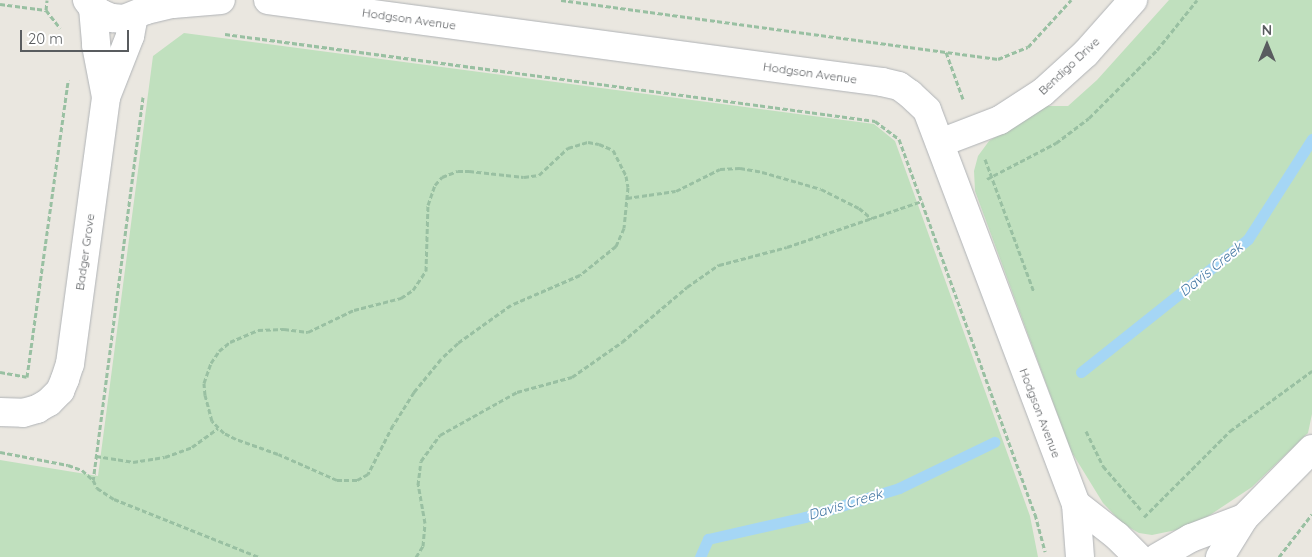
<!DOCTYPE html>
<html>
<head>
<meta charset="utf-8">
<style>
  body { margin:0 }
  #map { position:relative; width:1312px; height:557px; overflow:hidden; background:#eae7e0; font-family:Quicksand,sans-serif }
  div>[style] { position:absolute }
  .green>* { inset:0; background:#c0e0be }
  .stream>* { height:11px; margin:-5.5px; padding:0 5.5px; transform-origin:5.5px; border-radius:5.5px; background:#a5d6f5 }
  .path>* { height:3px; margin-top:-1.5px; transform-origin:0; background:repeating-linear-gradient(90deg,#99c0a2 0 5px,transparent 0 7.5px) }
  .roads { filter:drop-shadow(0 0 1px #b0b3b6) drop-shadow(0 0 1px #b0b3b6) }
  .minor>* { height:28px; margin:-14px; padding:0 14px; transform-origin:14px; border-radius:14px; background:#fff }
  span { translate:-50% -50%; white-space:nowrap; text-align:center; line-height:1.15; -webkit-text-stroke:4px #fff; paint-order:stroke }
  .street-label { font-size:12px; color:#595c5f }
  .water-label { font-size:14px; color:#4578a4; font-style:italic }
  .north { position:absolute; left:1242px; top:20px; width:50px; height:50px; -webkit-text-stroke:4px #fff; paint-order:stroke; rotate:0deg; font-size:14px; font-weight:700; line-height:20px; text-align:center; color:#595c5f }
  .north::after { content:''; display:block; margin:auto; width:18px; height:22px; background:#595c5f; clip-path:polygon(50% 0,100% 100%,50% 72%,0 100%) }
  .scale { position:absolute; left:20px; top:30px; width:109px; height:22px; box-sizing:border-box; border:2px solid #595c5f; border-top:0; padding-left:6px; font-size:15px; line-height:18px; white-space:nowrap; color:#595c5f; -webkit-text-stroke:4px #fff; paint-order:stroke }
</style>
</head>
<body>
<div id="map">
  <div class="green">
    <div style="clip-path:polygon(1169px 0,1312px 0,1312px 414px,1308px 433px,1252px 487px,1207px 517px,1181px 529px,1152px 535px,1139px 533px,1123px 524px,1103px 503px,1071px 451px,975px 191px,974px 171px,978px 156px,989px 141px,1047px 106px,1068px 106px,1097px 80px)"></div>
    <div style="clip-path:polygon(184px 33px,874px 124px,895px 141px,1030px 516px,1038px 557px,0 557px,0 460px,98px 476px,153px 56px)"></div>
  </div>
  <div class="stream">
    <div style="left:1081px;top:372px;width:213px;rotate:-38.5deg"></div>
    <div style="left:1248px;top:239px;width:119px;rotate:-57.4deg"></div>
    <div style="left:700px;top:557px;width:20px;rotate:-66deg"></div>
    <div style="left:708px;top:539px;width:99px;rotate:-12.8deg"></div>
    <div style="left:805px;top:517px;width:98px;rotate:-17.1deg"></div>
    <div style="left:899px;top:488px;width:106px;rotate:-25.8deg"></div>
  </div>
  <div class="path">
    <div style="left:561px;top:0;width:441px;rotate:7.7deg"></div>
    <div style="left:998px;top:59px;width:32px;rotate:-22deg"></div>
    <div style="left:1028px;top:47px;width:64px;rotate:-47.5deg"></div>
    <div style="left:0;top:4px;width:46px;rotate:7.4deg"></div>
    <div style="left:46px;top:10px;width:23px;rotate:52deg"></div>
    <div style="left:46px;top:10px;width:10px;rotate:-84deg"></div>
    <div style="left:225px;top:34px;width:656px;rotate:7.62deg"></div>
    <div style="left:875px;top:121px;width:30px;rotate:37deg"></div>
    <div style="left:899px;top:139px;width:399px;rotate:70.1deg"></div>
    <div style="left:1035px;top:514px;width:39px;rotate:75deg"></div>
    <div style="left:946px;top:52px;width:50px;rotate:70.1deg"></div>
    <div style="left:143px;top:97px;width:386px;rotate:97.4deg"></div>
    <div style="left:93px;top:480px;width:9px;rotate:63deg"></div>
    <div style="left:97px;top:488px;width:20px;rotate:33deg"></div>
    <div style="left:114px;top:499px;width:156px;rotate:21.8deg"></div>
    <div style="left:588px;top:142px;width:11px;rotate:10deg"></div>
    <div style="left:599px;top:144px;width:15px;rotate:23deg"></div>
    <div style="left:613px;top:150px;width:29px;rotate:63deg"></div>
    <div style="left:626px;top:176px;width:11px;rotate:80deg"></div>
    <div style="left:628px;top:187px;width:41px;rotate:95.6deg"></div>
    <div style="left:624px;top:228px;width:20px;rotate:114deg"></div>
    <div style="left:616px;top:246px;width:46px;rotate:141.1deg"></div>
    <div style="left:580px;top:275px;width:75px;rotate:156.5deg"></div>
    <div style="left:511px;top:305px;width:65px;rotate:144.4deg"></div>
    <div style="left:458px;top:343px;width:23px;rotate:137deg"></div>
    <div style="left:441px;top:359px;width:43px;rotate:129.3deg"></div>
    <div style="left:414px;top:392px;width:39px;rotate:122deg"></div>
    <div style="left:393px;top:425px;width:55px;rotate:117deg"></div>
    <div style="left:368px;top:474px;width:13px;rotate:151deg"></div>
    <div style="left:357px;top:480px;width:20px;rotate:180deg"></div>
    <div style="left:337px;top:480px;width:64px;rotate:-156.2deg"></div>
    <div style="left:278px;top:454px;width:45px;rotate:-160.3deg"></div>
    <div style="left:236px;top:439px;width:13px;rotate:-153deg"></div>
    <div style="left:224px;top:433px;width:17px;rotate:-135deg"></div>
    <div style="left:212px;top:421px;width:27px;rotate:-105deg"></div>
    <div style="left:205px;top:395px;width:12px;rotate:-95deg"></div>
    <div style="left:204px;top:383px;width:21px;rotate:-71deg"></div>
    <div style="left:211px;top:363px;width:14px;rotate:-56deg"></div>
    <div style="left:219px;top:351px;width:14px;rotate:-39deg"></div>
    <div style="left:230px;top:342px;width:30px;rotate:-23deg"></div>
    <div style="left:258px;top:330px;width:26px;rotate:-2deg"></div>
    <div style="left:284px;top:329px;width:24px;rotate:7deg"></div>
    <div style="left:308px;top:332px;width:51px;rotate:-25.6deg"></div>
    <div style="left:354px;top:310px;width:49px;rotate:-14.3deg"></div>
    <div style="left:401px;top:298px;width:14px;rotate:-34deg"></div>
    <div style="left:413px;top:290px;width:23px;rotate:-56deg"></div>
    <div style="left:426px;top:271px;width:66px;rotate:-88.3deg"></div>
    <div style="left:428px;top:205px;width:21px;rotate:-71deg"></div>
    <div style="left:435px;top:185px;width:11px;rotate:-49deg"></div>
    <div style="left:442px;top:177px;width:17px;rotate:-21deg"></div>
    <div style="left:458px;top:171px;width:11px"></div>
    <div style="left:469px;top:171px;width:55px;rotate:6.2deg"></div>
    <div style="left:524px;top:177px;width:15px;rotate:-8deg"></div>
    <div style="left:539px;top:175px;width:40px;rotate:-43deg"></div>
    <div style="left:568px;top:148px;width:21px;rotate:-17deg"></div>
    <div style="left:985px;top:159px;width:142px;rotate:69.8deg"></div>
    <div style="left:987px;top:179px;width:78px;rotate:-27.6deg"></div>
    <div style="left:1056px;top:143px;width:41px;rotate:-37.1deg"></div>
    <div style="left:1089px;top:118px;width:96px;rotate:-45deg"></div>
    <div style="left:1157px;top:50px;width:64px;rotate:-51.3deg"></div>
    <div style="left:627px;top:198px;width:49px;rotate:-8.1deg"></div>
    <div style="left:676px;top:191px;width:49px;rotate:-26.6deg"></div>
    <div style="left:720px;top:169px;width:20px;rotate:-3deg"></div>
    <div style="left:740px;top:168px;width:22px;rotate:10deg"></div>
    <div style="left:762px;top:172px;width:61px;rotate:16.1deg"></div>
    <div style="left:821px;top:189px;width:42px;rotate:26.6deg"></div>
    <div style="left:859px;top:208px;width:17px;rotate:40deg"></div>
    <div style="left:0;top:372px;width:27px;rotate:10deg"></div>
    <div style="left:27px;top:377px;width:300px;rotate:-82.1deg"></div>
    <div style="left:1086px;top:431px;width:39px;rotate:64deg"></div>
    <div style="left:1103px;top:466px;width:60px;rotate:49.1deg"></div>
    <div style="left:0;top:452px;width:69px;rotate:10.8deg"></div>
    <div style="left:68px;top:465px;width:15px;rotate:20deg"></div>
    <div style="left:82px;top:470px;width:15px;rotate:42deg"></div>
    <div style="left:96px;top:456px;width:37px;rotate:9deg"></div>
    <div style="left:133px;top:462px;width:32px;rotate:-9deg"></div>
    <div style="left:165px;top:457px;width:29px;rotate:-20deg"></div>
    <div style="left:192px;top:447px;width:32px;rotate:-36deg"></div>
    <div style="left:1144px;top:517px;width:122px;rotate:-45deg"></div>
    <div style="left:1230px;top:431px;width:102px;rotate:-36.2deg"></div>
    <div style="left:416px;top:557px;width:13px;rotate:-58deg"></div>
    <div style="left:423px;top:546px;width:23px;rotate:-85deg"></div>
    <div style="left:425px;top:523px;width:39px;rotate:-100deg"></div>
    <div style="left:418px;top:485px;width:24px;rotate:-83deg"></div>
    <div style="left:421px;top:461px;width:32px;rotate:-54deg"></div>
    <div style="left:440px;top:435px;width:88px;rotate:-29.2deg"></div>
    <div style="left:517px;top:392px;width:57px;rotate:-15.3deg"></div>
    <div style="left:572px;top:377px;width:61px;rotate:-35deg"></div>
    <div style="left:622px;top:342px;width:85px;rotate:-40.2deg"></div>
    <div style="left:687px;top:287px;width:39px;rotate:-35deg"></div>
    <div style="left:719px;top:265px;width:70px;rotate:-14.8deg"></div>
    <div style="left:787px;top:247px;width:143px;rotate:-18.8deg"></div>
    <div style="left:1279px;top:557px;width:54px;rotate:-52.5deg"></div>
  </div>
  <div class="roads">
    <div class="minor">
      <div style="left:87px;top:0;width:10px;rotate:53deg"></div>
      <div style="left:93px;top:8px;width:11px;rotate:34deg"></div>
      <div style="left:102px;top:14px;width:11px;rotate:22deg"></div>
      <div style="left:112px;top:18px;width:12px;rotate:5deg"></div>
      <div style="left:124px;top:19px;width:24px;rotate:-22deg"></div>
      <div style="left:146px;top:10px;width:13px;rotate:-48deg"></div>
      <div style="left:268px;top:0;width:619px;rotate:7.61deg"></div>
      <div style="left:882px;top:82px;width:17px;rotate:13deg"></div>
      <div style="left:899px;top:86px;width:14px;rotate:36deg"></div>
      <div style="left:910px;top:94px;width:23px;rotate:43deg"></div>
      <div style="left:927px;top:110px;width:421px;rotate:69.3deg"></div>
      <div style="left:1076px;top:504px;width:53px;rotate:85.7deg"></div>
      <div style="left:93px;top:8px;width:37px;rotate:85deg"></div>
      <div style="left:96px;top:45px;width:53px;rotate:79.1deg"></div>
      <div style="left:146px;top:10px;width:28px;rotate:-13deg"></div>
      <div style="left:173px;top:4px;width:48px;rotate:-4.8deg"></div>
      <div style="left:940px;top:143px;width:64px;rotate:-21deg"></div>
      <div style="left:1000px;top:120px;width:51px;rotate:-33.1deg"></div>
      <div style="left:1043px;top:92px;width:58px;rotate:-42.2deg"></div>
      <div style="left:1086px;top:53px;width:71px;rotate:-48.4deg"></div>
      <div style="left:0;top:412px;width:23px;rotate:2deg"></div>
      <div style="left:23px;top:413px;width:15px;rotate:-16deg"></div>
      <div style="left:37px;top:409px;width:14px;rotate:-30deg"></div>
      <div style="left:49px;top:402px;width:16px;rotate:-45deg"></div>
      <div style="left:60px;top:391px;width:13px;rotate:-67deg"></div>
      <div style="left:65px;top:379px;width:16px;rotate:-72deg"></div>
      <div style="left:70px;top:364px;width:269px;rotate:-82.3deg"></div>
      <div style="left:106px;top:97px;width:66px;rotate:-68.5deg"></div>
      <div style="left:130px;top:36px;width:20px;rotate:-79deg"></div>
      <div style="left:1076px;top:504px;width:52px;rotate:38deg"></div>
      <div style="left:1117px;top:536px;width:30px;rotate:45deg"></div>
      <div style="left:1158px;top:557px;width:38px;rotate:-30deg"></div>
      <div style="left:1191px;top:538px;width:57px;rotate:-20.7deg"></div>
      <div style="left:1220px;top:557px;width:46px;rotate:-58.4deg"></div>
      <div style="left:1244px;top:518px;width:97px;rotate:-45.4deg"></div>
    </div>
  </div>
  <div class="street-label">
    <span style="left:409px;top:19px;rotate:8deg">Hodgson Avenue</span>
    <span style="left:1069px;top:66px;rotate:-43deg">Bendigo Drive</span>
    <span style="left:810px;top:73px;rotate:8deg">Hodgson Avenue</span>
    <span style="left:85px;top:252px;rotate:-82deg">Badger Grove</span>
    <span style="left:1040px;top:413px;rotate:69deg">Hodgson Avenue</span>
  </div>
  <div class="water-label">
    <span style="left:1211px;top:269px;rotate:-39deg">Davis Creek</span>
    <span style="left:845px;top:504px;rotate:-17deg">Davis Creek</span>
  </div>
  <div class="north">N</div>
  <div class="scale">20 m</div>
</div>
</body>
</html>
